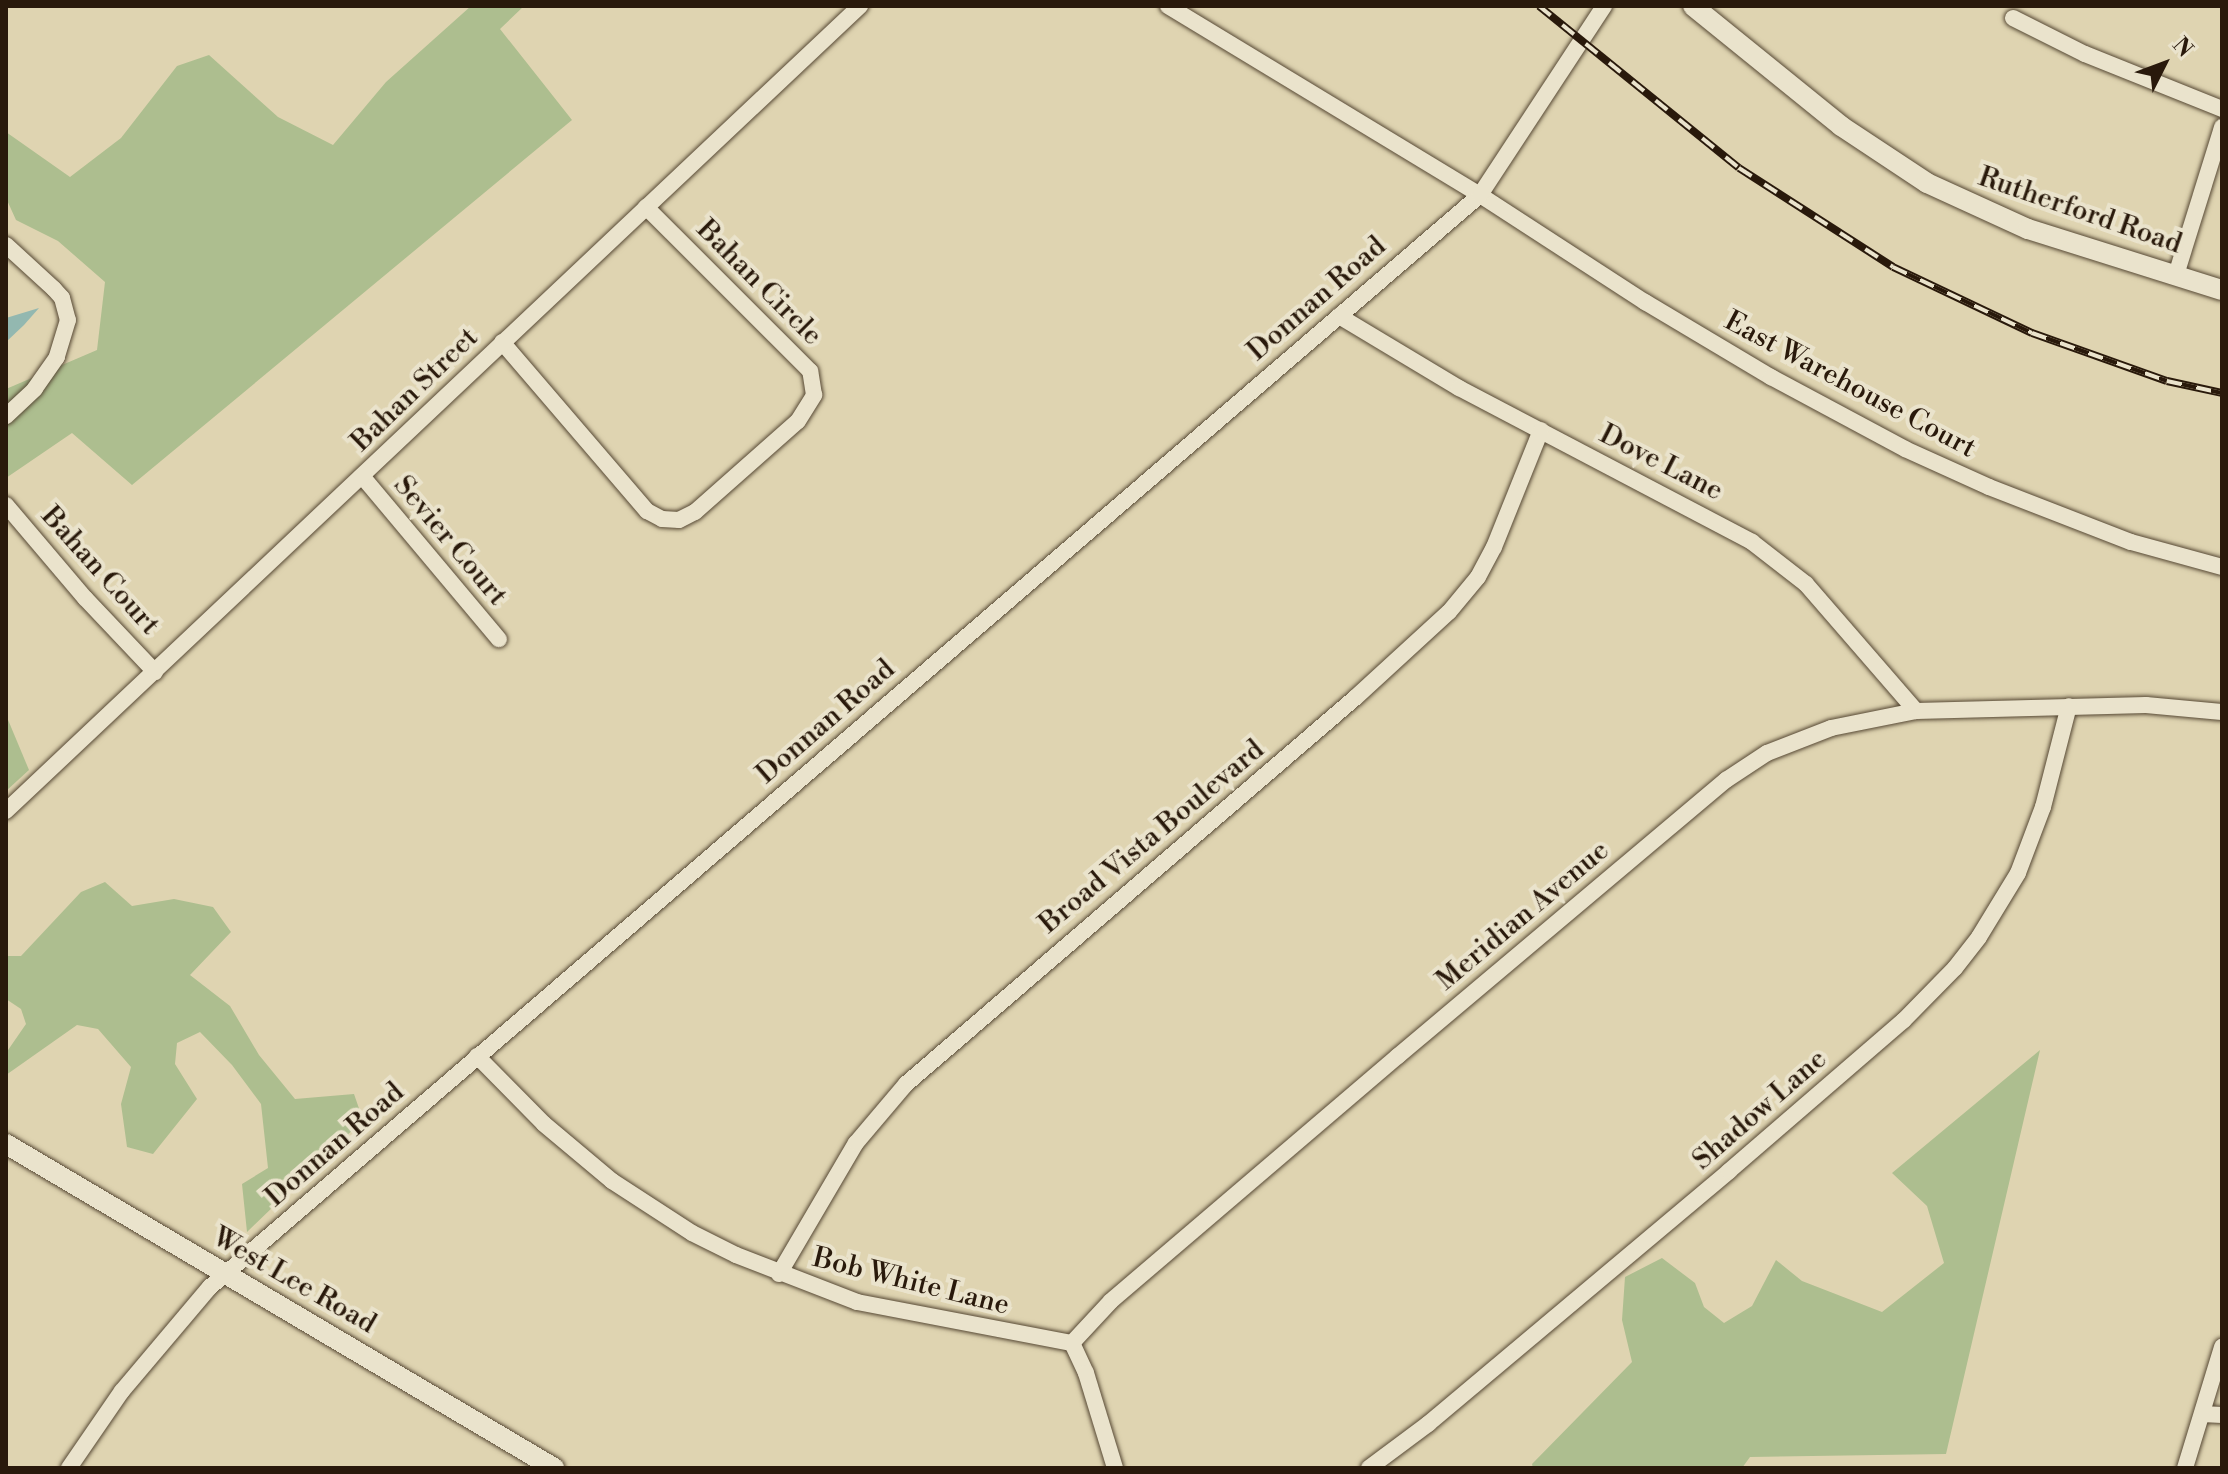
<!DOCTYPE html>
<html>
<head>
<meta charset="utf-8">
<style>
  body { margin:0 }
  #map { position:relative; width:2228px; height:1474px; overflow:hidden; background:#dfd4b1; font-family:"Libre Bodoni",serif }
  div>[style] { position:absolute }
  .green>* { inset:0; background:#adbe8f }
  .water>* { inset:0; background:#93b8b0 }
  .roads { filter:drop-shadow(0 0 2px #564834) drop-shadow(0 0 2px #564834) }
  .minor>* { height:16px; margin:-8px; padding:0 8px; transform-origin:8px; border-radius:8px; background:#eae3cc }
  .tertiary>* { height:20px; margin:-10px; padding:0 10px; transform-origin:10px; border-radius:10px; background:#eae3cc }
  .rail>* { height:8px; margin-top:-4px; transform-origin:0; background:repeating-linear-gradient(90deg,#eae3cc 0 15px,#29190b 0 30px); box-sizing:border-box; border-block:2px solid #29190b }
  span { translate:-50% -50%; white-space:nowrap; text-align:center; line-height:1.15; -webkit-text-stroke:8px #eae3cc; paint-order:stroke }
  .street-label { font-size:28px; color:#29190b }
  .frame { position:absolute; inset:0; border:8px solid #29190b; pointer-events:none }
  .north { position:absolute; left:2124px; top:24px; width:80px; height:80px; -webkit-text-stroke:6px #eae3cc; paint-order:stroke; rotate:48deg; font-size:22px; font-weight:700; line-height:32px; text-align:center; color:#29190b }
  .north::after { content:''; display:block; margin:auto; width:28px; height:36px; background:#29190b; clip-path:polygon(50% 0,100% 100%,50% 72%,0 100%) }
</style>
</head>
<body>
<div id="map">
  <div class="green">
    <div style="clip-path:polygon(471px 6px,524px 6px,500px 29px,572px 120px,132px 485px,72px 433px,6px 478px,6px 389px,97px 350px,105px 282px,58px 241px,16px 220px,6px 198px,6px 132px,70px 177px,121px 138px,177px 66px,209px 55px,278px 117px,333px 145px,386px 82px)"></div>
    <div style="clip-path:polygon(6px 715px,29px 770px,6px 791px)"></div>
    <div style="clip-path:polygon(105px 882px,132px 906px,174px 899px,213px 907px,231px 932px,190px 975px,230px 1006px,259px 1055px,295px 1099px,354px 1094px,363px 1120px,247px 1232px,242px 1184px,268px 1168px,261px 1104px,232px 1065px,200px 1032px,177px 1043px,175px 1064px,197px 1099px,153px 1154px,127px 1147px,121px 1104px,131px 1067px,98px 1029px,77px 1025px,6px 1075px,6px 1053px,26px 1024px,21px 1009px,6px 999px,6px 956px,21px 956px,81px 892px)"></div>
    <div style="clip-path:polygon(2040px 1050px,1946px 1454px,1750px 1457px,1742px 1468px,1533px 1468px,1532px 1464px,1632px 1362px,1622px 1320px,1625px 1277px,1662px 1258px,1695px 1283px,1704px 1307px,1724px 1323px,1752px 1306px,1776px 1260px,1802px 1281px,1882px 1312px,1944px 1263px,1927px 1206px,1892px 1173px)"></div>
  </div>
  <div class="water">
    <div style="clip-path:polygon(39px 308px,24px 325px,6px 342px,6px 318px)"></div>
  </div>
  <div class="roads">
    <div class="minor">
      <div style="left:1168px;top:6px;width:365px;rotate:31.2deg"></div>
      <div style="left:1480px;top:195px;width:197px;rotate:33deg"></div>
      <div style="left:1645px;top:302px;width:147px;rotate:30.8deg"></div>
      <div style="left:1771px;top:377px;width:152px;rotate:28.2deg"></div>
      <div style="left:1905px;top:449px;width:92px;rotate:24.3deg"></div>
      <div style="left:1989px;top:487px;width:152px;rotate:21.2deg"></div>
      <div style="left:2131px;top:542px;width:94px;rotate:15.4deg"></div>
      <div style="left:2013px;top:18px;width:80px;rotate:26.6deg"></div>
      <div style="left:2085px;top:54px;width:148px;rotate:21.9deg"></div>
      <div style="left:6px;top:245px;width:65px;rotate:42.5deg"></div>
      <div style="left:54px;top:289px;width:12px;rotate:48deg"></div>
      <div style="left:62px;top:298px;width:23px;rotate:75deg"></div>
      <div style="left:68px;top:320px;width:39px;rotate:107deg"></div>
      <div style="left:57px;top:357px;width:39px;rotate:125deg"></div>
      <div style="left:35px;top:389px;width:40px;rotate:137deg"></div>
      <div style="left:2176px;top:275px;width:155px;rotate:-72.7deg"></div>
      <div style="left:1339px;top:316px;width:140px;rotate:31deg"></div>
      <div style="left:1459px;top:388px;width:331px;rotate:27.7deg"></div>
      <div style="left:1752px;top:542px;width:68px;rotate:37.9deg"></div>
      <div style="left:1806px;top:584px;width:168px;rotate:49.1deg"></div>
      <div style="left:502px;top:342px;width:223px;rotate:49.4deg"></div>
      <div style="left:647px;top:511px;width:17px;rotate:28deg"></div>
      <div style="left:662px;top:519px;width:17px;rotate:3deg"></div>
      <div style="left:679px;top:520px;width:18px;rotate:-27deg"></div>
      <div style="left:695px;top:512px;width:137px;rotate:-41.5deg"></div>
      <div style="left:798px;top:421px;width:31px;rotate:-58deg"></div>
      <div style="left:814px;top:395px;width:24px;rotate:-99deg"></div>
      <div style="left:810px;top:371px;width:232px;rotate:-135deg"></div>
      <div style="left:362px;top:476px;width:213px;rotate:50deg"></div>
      <div style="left:6px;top:505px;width:122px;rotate:49.7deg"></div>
      <div style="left:85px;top:598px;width:102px;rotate:46.6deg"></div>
      <div style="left:6px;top:811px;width:1174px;rotate:-43.31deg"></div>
      <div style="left:477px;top:1056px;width:95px;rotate:45.4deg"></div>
      <div style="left:544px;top:1124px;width:89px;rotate:40deg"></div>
      <div style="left:612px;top:1181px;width:95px;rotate:33deg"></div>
      <div style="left:692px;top:1233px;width:49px;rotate:26.6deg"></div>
      <div style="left:736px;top:1255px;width:130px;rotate:21.2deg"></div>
      <div style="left:857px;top:1302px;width:219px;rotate:10.8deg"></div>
      <div style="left:779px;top:1274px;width:152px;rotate:-59.6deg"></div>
      <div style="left:856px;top:1143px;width:77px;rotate:-49.7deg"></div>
      <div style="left:906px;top:1084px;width:592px;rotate:-40.69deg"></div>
      <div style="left:1355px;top:698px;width:127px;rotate:-42.5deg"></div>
      <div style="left:1449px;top:612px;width:45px;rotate:-50.4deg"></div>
      <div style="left:1478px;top:577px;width:34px;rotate:-62deg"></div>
      <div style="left:1494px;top:547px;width:126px;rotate:-68.1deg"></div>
      <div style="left:1072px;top:1343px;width:57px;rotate:-47.1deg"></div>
      <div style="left:1111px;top:1301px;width:377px;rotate:-40.5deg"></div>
      <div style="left:1398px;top:1056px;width:429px;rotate:-40.1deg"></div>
      <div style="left:1726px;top:780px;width:49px;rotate:-33.4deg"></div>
      <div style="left:1767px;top:753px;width:69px;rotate:-21.3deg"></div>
      <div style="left:1831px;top:728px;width:87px;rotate:-11.3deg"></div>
      <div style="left:1916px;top:711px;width:230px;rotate:-1.5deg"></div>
      <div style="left:2146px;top:705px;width:76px;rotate:5.3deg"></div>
      <div style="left:1072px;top:1343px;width:33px;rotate:65deg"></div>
      <div style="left:1086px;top:1373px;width:99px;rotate:73deg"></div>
      <div style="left:2202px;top:1414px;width:20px;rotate:3deg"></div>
      <div style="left:69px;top:1468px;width:93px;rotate:-55.5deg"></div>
      <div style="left:122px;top:1391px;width:136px;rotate:-49.8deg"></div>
      <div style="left:210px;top:1287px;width:1675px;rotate:-40.69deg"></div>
      <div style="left:1480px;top:195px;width:226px;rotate:-56.7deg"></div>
      <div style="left:1369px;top:1468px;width:74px;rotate:-36.7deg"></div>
      <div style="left:1428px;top:1424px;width:393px;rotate:-40deg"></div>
      <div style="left:1729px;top:1171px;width:230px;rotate:-40.8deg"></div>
      <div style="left:1903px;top:1021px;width:74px;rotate:-45.5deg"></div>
      <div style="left:1955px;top:968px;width:39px;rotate:-52deg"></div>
      <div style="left:1979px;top:937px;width:75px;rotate:-58.6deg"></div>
      <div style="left:2018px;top:873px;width:71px;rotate:-69.3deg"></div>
      <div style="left:2043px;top:807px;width:104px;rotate:-75.6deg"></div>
      <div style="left:2185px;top:1468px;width:127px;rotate:-73deg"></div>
    </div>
    <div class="tertiary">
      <div style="left:1693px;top:6px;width:191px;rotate:39deg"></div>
      <div style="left:1841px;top:126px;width:103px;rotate:33.5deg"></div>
      <div style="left:1927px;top:183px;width:111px;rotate:24.5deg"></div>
      <div style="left:2028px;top:229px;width:203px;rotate:17.5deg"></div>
      <div style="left:6px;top:1144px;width:637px;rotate:30.59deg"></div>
    </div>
  </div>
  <div class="rail">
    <div style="left:1539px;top:6px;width:257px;rotate:39deg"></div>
    <div style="left:1739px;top:168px;width:183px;rotate:32.7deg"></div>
    <div style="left:1893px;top:267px;width:154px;rotate:25.4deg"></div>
    <div style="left:2032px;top:333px;width:143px;rotate:19.6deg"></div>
    <div style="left:2167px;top:381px;width:56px;rotate:12.3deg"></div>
  </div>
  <div class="street-label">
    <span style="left:2080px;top:211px;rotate:19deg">Rutherford Road</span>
    <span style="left:759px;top:283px;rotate:45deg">Bahan Circle</span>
    <span style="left:1317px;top:299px;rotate:-41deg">Donnan Road</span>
    <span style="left:1850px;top:385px;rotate:28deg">East Warehouse Court</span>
    <span style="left:415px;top:390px;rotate:-44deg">Bahan Street</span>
    <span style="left:1661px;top:463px;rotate:27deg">Dove Lane</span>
    <span style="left:450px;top:541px;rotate:50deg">Sevier Court</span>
    <span style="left:100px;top:571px;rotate:48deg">Bahan Court</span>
    <span style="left:826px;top:722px;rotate:-41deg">Donnan Road</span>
    <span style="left:1152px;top:837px;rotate:-40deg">Broad Vista Boulevard</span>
    <span style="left:1523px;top:916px;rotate:-40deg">Meridian Avenue</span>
    <span style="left:1760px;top:1110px;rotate:-41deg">Shadow Lane</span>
    <span style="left:335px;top:1145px;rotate:-41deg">Donnan Road</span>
    <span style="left:294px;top:1281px;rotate:30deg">West Lee Road</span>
    <span style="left:911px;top:1282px;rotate:14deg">Bob White Lane</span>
  </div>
  <div class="frame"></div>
  <div class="north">N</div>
</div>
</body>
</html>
